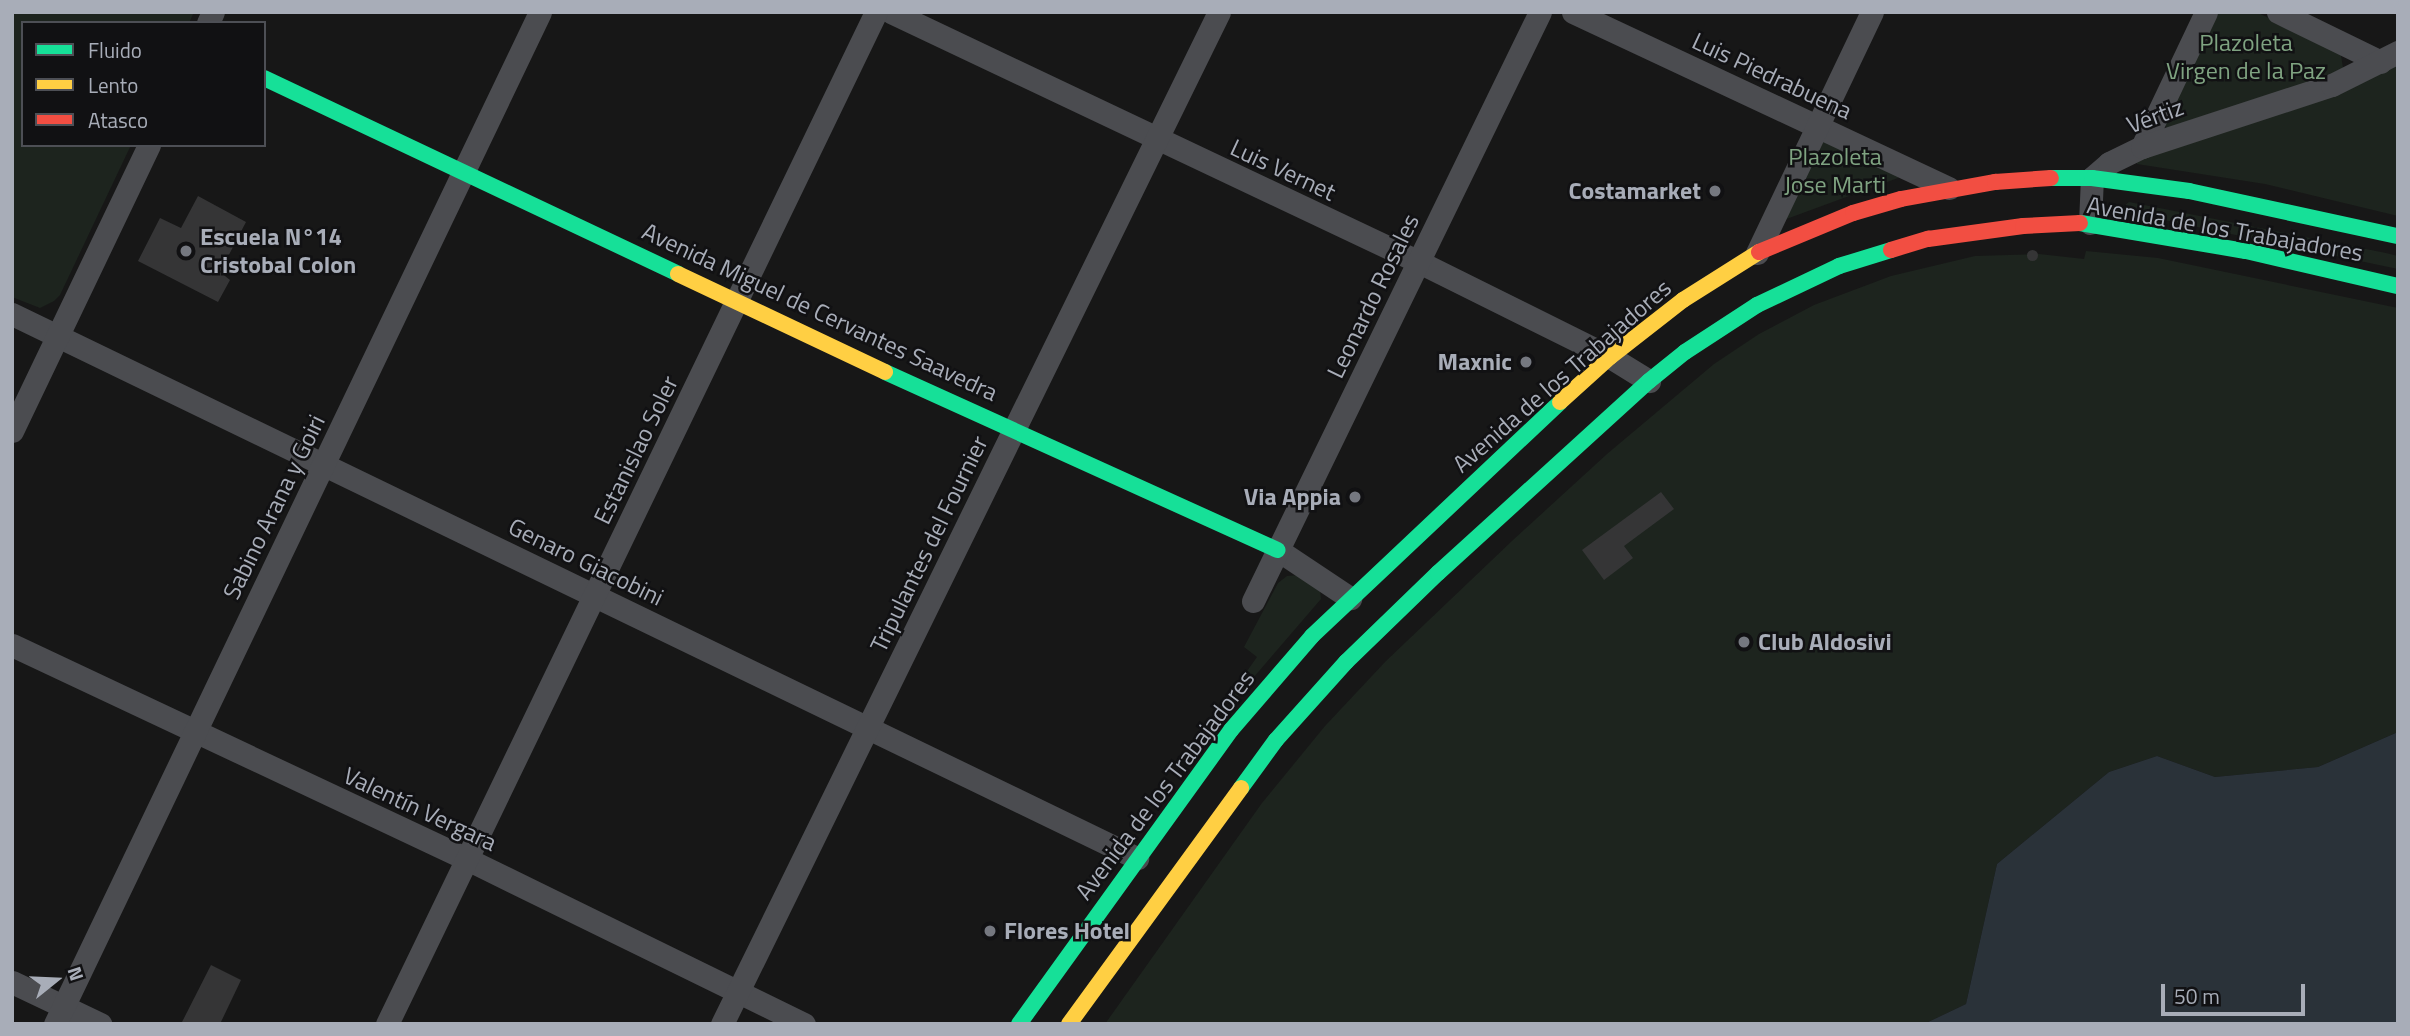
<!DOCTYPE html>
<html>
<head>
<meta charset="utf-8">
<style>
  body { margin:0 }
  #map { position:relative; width:2410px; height:1036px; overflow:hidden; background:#171717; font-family:"Titillium Web",sans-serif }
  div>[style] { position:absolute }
  .green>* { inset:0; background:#1d241e }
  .water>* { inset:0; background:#2a3239 }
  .building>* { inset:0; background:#353536 }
  .round { border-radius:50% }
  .street>* { height:23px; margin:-11.5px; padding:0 11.5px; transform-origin:11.5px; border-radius:11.5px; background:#4b4c50 }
  .fast>* { height:16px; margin:-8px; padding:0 8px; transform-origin:8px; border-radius:8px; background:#16e098 }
  .slow>* { height:16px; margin:-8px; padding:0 8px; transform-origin:8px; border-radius:8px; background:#ffcf43 }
  .jam>* { height:16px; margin:-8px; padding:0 8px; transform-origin:8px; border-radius:8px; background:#f24e42 }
  .dots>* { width:19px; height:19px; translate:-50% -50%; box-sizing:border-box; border:4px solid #111113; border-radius:50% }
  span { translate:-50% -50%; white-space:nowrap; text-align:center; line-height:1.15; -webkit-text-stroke:5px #111113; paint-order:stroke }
  .park-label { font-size:24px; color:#7fa381 }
  .street-label { font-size:24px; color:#a8adb8 }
  .poi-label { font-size:24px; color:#a8adb8; font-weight:700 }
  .right { translate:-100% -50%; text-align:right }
  .left { translate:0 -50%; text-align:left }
  .frame { position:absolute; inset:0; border:14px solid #a8adb8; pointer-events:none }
  .legend { position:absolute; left:21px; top:21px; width:245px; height:126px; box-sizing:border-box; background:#111113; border:2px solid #4d4f55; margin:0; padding:9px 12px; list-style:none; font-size:21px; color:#a8adb8 }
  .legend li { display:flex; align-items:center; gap:14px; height:35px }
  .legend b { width:35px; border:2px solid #4d4f55 }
  .north { position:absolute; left:21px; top:945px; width:70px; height:70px; -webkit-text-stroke:5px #111113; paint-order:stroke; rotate:72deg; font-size:19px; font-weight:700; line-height:28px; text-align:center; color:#a8adb8 }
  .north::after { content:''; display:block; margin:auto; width:24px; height:32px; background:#a8adb8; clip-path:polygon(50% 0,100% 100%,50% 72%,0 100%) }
  .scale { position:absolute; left:2161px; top:984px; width:144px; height:32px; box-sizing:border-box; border:4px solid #a8adb8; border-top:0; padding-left:9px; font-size:21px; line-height:24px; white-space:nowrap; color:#a8adb8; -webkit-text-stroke:5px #111113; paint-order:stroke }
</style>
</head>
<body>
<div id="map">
  <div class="green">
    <div style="clip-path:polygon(12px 12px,194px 12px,189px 23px,23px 23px,23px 145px,131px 145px,60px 295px,54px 301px,40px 308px,12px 297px)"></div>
    <div style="clip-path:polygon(2216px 12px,2256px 12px,2335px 49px,2341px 55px,2343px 68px,2340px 72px,2167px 128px,2164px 124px)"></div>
    <div style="clip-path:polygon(2398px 63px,2398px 216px,2265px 184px,2137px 164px,2137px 159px)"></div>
    <div style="clip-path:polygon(1824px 137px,1898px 175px,1898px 178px,1781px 221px)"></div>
    <div style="clip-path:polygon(2129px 202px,2386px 253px,2398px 256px,2398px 269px,2126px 212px,2124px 206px)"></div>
    <div style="clip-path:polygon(2086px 251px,2158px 258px,2398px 308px,2398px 732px,2318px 767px,2215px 777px,2157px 756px,2109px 772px,1997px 864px,1966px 1004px,1924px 1024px,1105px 1024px,1262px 803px,1325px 726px,1386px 661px,1513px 540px,1607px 454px,1714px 364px,1759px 334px,1814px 305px,1891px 276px,1975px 256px,2039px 254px,2084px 259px)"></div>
    <div style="clip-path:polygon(1299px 575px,1320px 590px,1321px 599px,1235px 699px,1230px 695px,1257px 657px,1244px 647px,1278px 583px,1287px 576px)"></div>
  </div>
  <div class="water">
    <div style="clip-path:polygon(2398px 732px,2398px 1024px,1924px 1024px,1966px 1004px,1997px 864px,2109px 772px,2157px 756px,2215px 777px,2318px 767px)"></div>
  </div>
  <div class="building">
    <div style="clip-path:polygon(198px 196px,246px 222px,220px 272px,230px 280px,218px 302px,138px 261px,160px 218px,181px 228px)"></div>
    <div class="round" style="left:2026.5px;top:249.5px;width:11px;height:11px"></div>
    <div style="clip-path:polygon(1661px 492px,1674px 509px,1624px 546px,1633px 558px,1604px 580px,1582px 550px)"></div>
    <div style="clip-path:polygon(211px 965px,241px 980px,220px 1024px,181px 1024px)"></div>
  </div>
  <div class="street">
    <div style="left:891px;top:12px;width:584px;rotate:25.34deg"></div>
    <div style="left:1419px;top:262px;width:213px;rotate:26.4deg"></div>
    <div style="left:1610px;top:357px;width:46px;rotate:31.6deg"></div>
    <div style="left:1573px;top:12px;width:415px;rotate:25.1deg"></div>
    <div style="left:2278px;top:12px;width:114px;rotate:25.9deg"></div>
    <div style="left:208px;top:23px;width:12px;rotate:-66deg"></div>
    <div style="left:2142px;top:147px;width:149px;rotate:-64.6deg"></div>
    <div style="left:2090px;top:223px;width:45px;rotate:-87.5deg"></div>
    <div style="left:2092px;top:178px;width:23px;rotate:-41deg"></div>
    <div style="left:2109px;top:163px;width:37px;rotate:-26deg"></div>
    <div style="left:2142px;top:147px;width:200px;rotate:-18.1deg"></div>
    <div style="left:2332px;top:85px;width:74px;rotate:-26.6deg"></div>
    <div style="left:1757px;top:253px;width:267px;rotate:-64.5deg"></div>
    <div style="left:12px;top:314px;width:1250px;rotate:25.81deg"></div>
    <div style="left:12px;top:431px;width:317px;rotate:-64.4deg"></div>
    <div style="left:1278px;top:550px;width:87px;rotate:33.7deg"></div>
    <div style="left:1253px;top:601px;width:655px;rotate:-64.02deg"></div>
    <div style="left:12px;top:645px;width:505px;rotate:25.2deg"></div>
    <div style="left:469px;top:860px;width:373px;rotate:26.1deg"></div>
    <div style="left:12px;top:982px;width:98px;rotate:25.5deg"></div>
    <div style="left:55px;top:1024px;width:1122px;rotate:-64.39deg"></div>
    <div style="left:387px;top:1024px;width:1124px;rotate:-64.21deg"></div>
    <div style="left:722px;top:1024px;width:1127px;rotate:-63.84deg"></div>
  </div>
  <div class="fast">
    <div style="left:264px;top:78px;width:458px;rotate:25.3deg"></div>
    <div style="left:2051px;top:178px;width:41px"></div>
    <div style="left:2092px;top:178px;width:98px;rotate:7.6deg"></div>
    <div style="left:2189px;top:191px;width:214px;rotate:12.2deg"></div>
    <div style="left:2080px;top:223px;width:168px;rotate:9.6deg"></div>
    <div style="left:2246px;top:251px;width:156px;rotate:13deg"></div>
    <div style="left:885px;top:372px;width:431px;rotate:24.4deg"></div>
    <div style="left:1241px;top:788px;width:59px;rotate:-53.9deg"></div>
    <div style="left:1276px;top:740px;width:105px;rotate:-48.1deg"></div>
    <div style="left:1346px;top:662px;width:128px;rotate:-44.1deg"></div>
    <div style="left:1438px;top:573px;width:285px;rotate:-42.3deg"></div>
    <div style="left:1649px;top:381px;width:46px;rotate:-38.9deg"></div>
    <div style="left:1685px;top:352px;width:86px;rotate:-33.1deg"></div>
    <div style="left:1757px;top:305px;width:91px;rotate:-25.4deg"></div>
    <div style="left:1839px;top:266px;width:54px;rotate:-17.1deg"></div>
    <div style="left:1019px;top:1024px;width:362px;rotate:-54.2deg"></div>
    <div style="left:1231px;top:730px;width:124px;rotate:-49.2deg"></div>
    <div style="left:1312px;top:636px;width:341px;rotate:-43.3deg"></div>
  </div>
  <div class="slow">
    <div style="left:678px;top:274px;width:229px;rotate:25.3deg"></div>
    <div style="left:1560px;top:402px;width:67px;rotate:-42deg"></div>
    <div style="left:1610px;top:357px;width:93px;rotate:-38deg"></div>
    <div style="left:1683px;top:300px;width:90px;rotate:-32.3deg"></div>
    <div style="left:1069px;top:1024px;width:292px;rotate:-53.9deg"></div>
  </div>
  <div class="jam">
    <div style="left:1891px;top:250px;width:39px;rotate:-17deg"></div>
    <div style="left:1928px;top:239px;width:96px;rotate:-7.8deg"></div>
    <div style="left:2023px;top:226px;width:57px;rotate:-3deg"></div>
    <div style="left:1759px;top:252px;width:102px;rotate:-22.5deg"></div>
    <div style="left:1853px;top:213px;width:50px;rotate:-16.3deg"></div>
    <div style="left:1901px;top:199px;width:96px;rotate:-10.3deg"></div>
    <div style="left:1995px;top:182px;width:56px;rotate:-4.1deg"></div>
  </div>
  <div class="dots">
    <div style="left:1715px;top:191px;background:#757880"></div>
    <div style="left:186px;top:251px;background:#757880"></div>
    <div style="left:1526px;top:362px;background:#757880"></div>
    <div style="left:1355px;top:497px;background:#757880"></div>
    <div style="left:1744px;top:642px;background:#757880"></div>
    <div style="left:990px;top:931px;background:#757880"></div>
  </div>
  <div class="park-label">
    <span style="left:2246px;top:57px">Plazoleta<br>Virgen de la Paz</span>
    <span style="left:1835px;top:171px">Plazoleta<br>Jose Marti</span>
  </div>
  <div class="street-label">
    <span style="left:1772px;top:76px;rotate:25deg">Luis Piedrabuena</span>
    <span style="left:2155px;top:116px;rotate:-20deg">Vértiz</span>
    <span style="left:1283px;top:170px;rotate:25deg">Luis Vernet</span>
    <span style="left:2225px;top:229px;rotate:10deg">Avenida de los Trabajadores</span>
    <span style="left:1373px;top:296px;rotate:-64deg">Leonardo Rosales</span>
    <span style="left:820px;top:312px;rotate:25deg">Avenida Miguel de Cervantes Saavedra</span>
    <span style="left:1562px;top:376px;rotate:-41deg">Avenida de los Trabajadores</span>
    <span style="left:636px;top:450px;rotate:-64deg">Estanislao Soler</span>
    <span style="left:274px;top:507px;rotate:-64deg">Sabino Arana y Goiri</span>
    <span style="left:929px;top:544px;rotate:-64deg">Tripulantes del Fournier</span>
    <span style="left:586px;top:562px;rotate:26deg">Genaro Giacobini</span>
    <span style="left:1165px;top:785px;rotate:-53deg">Avenida de los Trabajadores</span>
    <span style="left:420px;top:809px;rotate:25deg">Valentín Vergara</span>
  </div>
  <div class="poi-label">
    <span class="right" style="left:1701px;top:191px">Costamarket</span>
    <span class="left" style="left:200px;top:251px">Escuela N°14<br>Cristobal Colon</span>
    <span class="right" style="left:1512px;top:362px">Maxnic</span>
    <span class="right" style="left:1341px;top:497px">Via Appia</span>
    <span class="left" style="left:1758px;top:642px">Club Aldosivi</span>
    <span class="left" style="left:1004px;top:931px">Flores Hotel</span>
  </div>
  <div class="frame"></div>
  <ul class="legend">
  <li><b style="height:9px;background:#16e098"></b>Fluido</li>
  <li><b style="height:9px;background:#ffcf43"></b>Lento</li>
  <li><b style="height:9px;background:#f24e42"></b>Atasco</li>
  </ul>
  <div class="north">N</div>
  <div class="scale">50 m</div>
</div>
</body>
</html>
